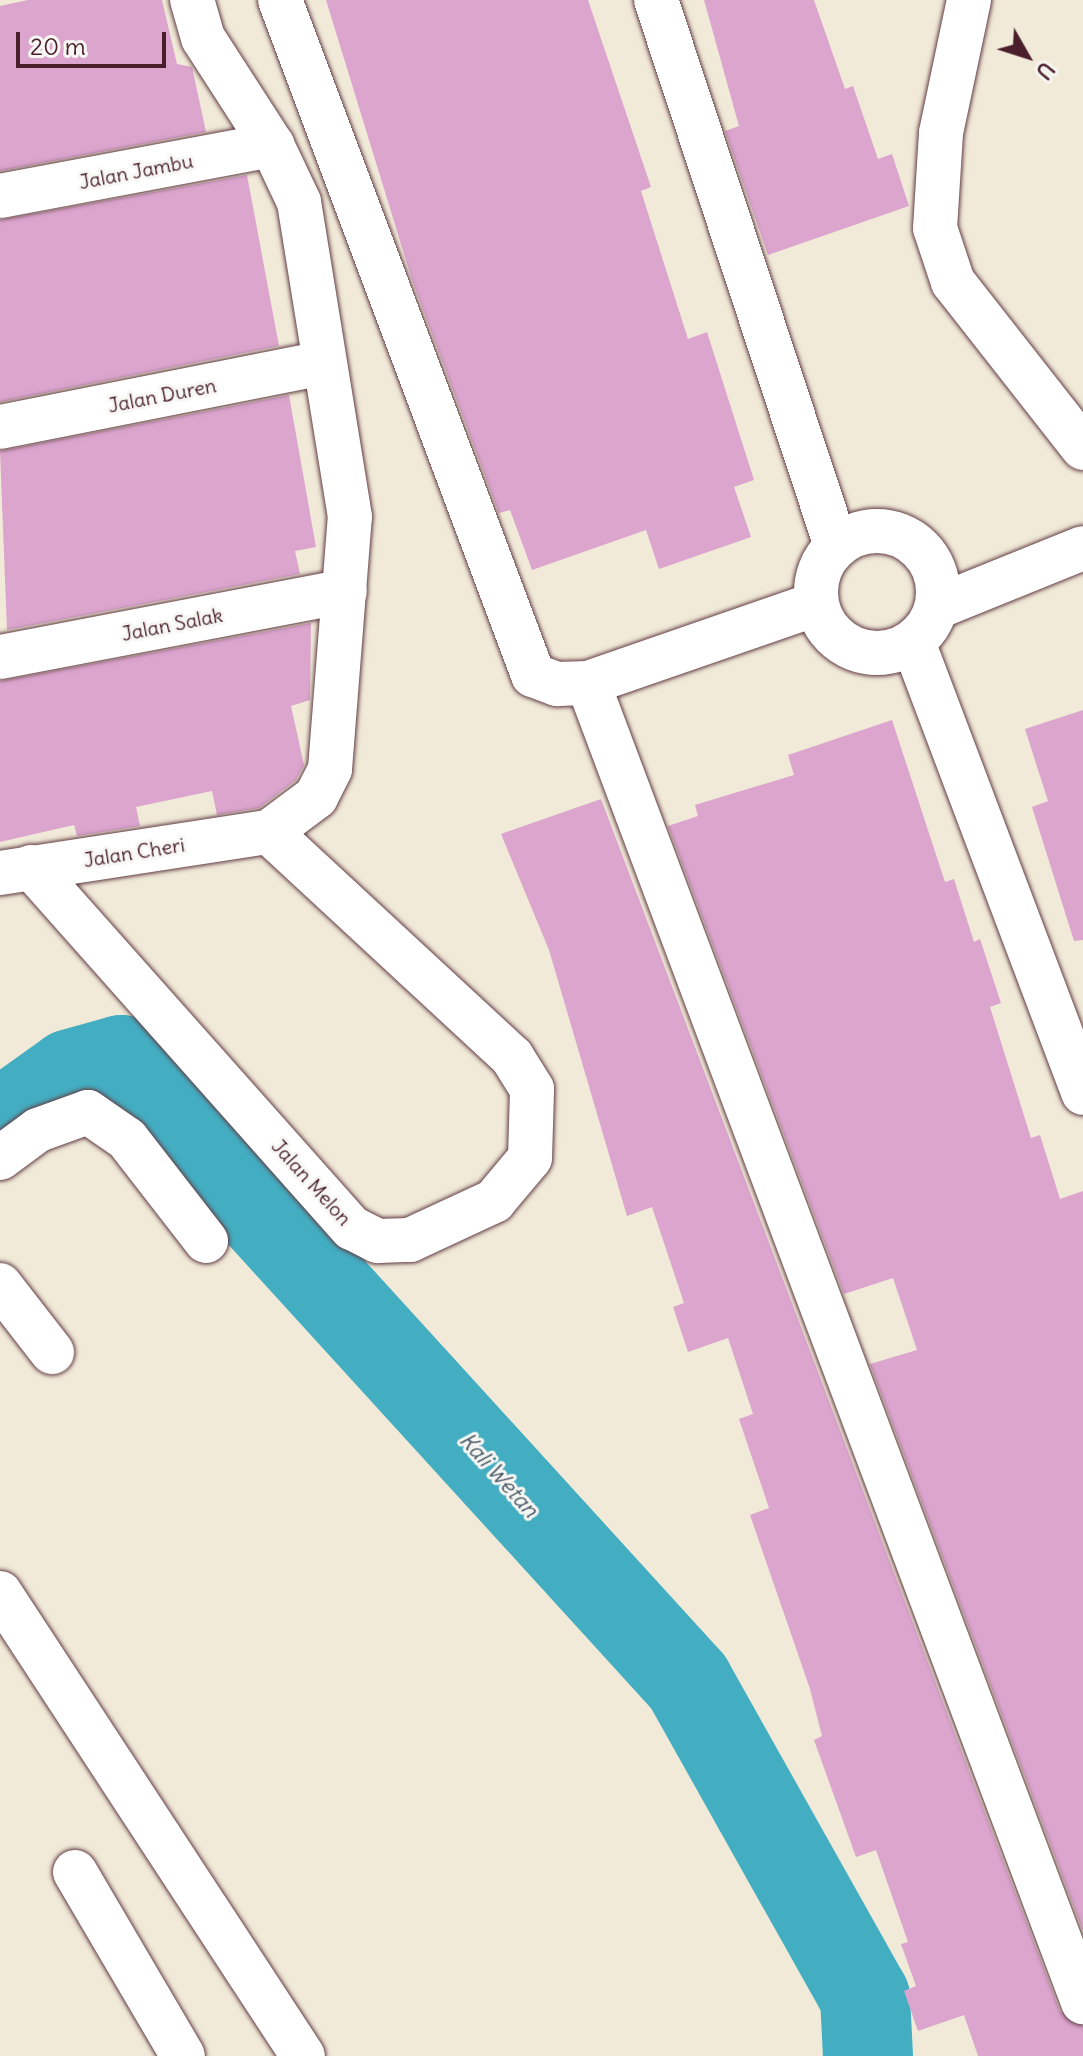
<!DOCTYPE html>
<html>
<head>
<meta charset="utf-8">
<style>
  body { margin:0 }
  #map { position:relative; width:1083px; height:2056px; overflow:hidden; background:#f1ead8; font-family:Delius,sans-serif }
  div>[style] { position:absolute }
  .river>* { height:90px; margin:-45px; padding:0 45px; transform-origin:45px; border-radius:45px; background:#43aec2 }
  .building>* { inset:0; background:#dba5ce }
  .roads { filter:drop-shadow(0 0 2px #633d45) drop-shadow(0 0 2px #633d45) }
  .minor>* { height:44px; margin:-22px; padding:0 22px; transform-origin:22px; border-radius:22px; background:#fff }
  .minor>.ring { margin:-22px; padding:0; box-sizing:content-box; background:none; border:44px solid #fff; border-radius:50% }
  span { translate:-50% -50%; white-space:nowrap; text-align:center; line-height:1.15; -webkit-text-stroke:6px #f6f6f2; paint-order:stroke }
  .street-label { font-size:20px; color:#4a1f2b }
  .water-label { font-size:22px; color:#475867; font-style:italic }
  .north { position:absolute; left:987px; top:16px; width:80px; height:80px; -webkit-text-stroke:6px #f6f6f2; paint-order:stroke; rotate:129deg; font-size:22px; font-weight:700; line-height:32px; text-align:center; color:#4a1f2b }
  .north::after { content:''; display:block; margin:auto; width:28px; height:36px; background:#4a1f2b; clip-path:polygon(50% 0,100% 100%,50% 72%,0 100%) }
  .scale { position:absolute; left:16px; top:32px; width:150px; height:36px; box-sizing:border-box; border:4px solid #4a1f2b; border-top:0; padding-left:10px; font-size:24px; line-height:28px; white-space:nowrap; color:#4a1f2b; -webkit-text-stroke:6px #f6f6f2; paint-order:stroke }
</style>
</head>
<body>
<div id="map">
  <div class="river">
    <div style="left:0;top:1125px;width:87px;rotate:-35.7deg"></div>
    <div style="left:71px;top:1074px;width:52px;rotate:-15.6deg"></div>
    <div style="left:121px;top:1060px;width:842px;rotate:47.65deg"></div>
    <div style="left:688px;top:1682px;width:361px;rotate:60.7deg"></div>
    <div style="left:865px;top:1997px;width:59px;rotate:87.1deg"></div>
  </div>
  <div class="building">
    <div style="clip-path:polygon(28px 0,162px 0,177px 64px,192px 67px,206px 132px,0 171px,0 6px)"></div>
    <div style="clip-path:polygon(326px 0,588px 0,651px 187px,641px 191px,688px 339px,707px 332px,754px 480px,734px 487px,751px 537px,659px 569px,646px 530px,532px 570px,510px 510px,499px 513px,412px 280px)"></div>
    <div style="clip-path:polygon(704px 0,814px 0,845px 89px,853px 86px,878px 159px,892px 154px,909px 206px,768px 255px,725px 131px,739px 126px)"></div>
    <div style="clip-path:polygon(247px 175px,279px 346px,0 402px,0 220px)"></div>
    <div style="clip-path:polygon(289px 395px,316px 547px,295px 551px,300px 574px,7px 630px,0 451px)"></div>
    <div style="clip-path:polygon(311px 623px,310px 700px,291px 706px,304px 765px,296px 780px,259px 808px,217px 815px,212px 791px,136px 807px,140px 826px,77px 836px,74px 825px,0 842px,0 681px)"></div>
    <div style="clip-path:polygon(1083px 710px,1083px 940px,1074px 941px,1032px 807px,1048px 801px,1025px 729px)"></div>
    <div style="clip-path:polygon(892px 720px,945px 882px,954px 879px,974px 942px,980px 939px,1001px 1003px,990px 1007px,1031px 1138px,1040px 1135px,1060px 1199px,1083px 1191px,1083px 1931px,870px 1364px,917px 1350px,893px 1278px,844px 1294px,668px 826px,698px 816px,695px 805px,794px 775px,788px 755px)"></div>
    <div style="clip-path:polygon(601px 799px,1060px 2011px,1083px 2026px,1083px 2056px,978px 2056px,964px 2015px,918px 2031px,904px 1991px,916px 1986px,901px 1944px,908px 1942px,876px 1850px,856px 1857px,814px 1740px,822px 1736px,810px 1689px,750px 1515px,769px 1508px,739px 1419px,753px 1414px,728px 1338px,688px 1352px,673px 1307px,684px 1303px,652px 1207px,627px 1216px,549px 950px,501px 834px)"></div>
  </div>
  <div class="roads">
    <div class="minor">
      <div style="left:280px;top:0;width:721px;rotate:69.45deg"></div>
      <div style="left:533px;top:675px;width:26px;rotate:21deg"></div>
      <div style="left:557px;top:684px;width:31px;rotate:-2deg"></div>
      <div style="left:588px;top:683px;width:241px;rotate:-19.1deg"></div>
      <div style="left:656px;top:0;width:575px;rotate:71.75deg"></div>
      <div style="left:969px;top:0;width:136px;rotate:101.9deg"></div>
      <div style="left:941px;top:133px;width:95px;rotate:93.6deg"></div>
      <div style="left:935px;top:228px;width:57px;rotate:71.6deg"></div>
      <div style="left:953px;top:282px;width:211px;rotate:51.9deg"></div>
      <div style="left:0;top:196px;width:277px;rotate:-10.6deg"></div>
      <div style="left:0;top:427px;width:330px;rotate:-11.2deg"></div>
      <div class="ring" style="left:816px;top:531px;width:78px;height:78px"></div>
      <div style="left:937px;top:607px;width:157px;rotate:-22deg"></div>
      <div style="left:913px;top:642px;width:482px;rotate:69.3deg"></div>
      <div style="left:0;top:657px;width:351px;rotate:-10.8deg"></div>
      <div style="left:588px;top:683px;width:1409px;rotate:69.43deg"></div>
      <div style="left:31px;top:867px;width:483px;rotate:48.4deg"></div>
      <div style="left:352px;top:1228px;width:29px;rotate:27deg"></div>
      <div style="left:378px;top:1241px;width:32px;rotate:-2deg"></div>
      <div style="left:410px;top:1240px;width:93px;rotate:-24.9deg"></div>
      <div style="left:494px;top:1201px;width:56px;rotate:-50.1deg"></div>
      <div style="left:530px;top:1158px;width:69px;rotate:-88.3deg"></div>
      <div style="left:532px;top:1089px;width:38px;rotate:-122deg"></div>
      <div style="left:512px;top:1057px;width:331px;rotate:-137.2deg"></div>
      <div style="left:0;top:873px;width:272px;rotate:-8.7deg"></div>
      <div style="left:269px;top:832px;width:59px;rotate:-36.7deg"></div>
      <div style="left:316px;top:797px;width:31px;rotate:-63deg"></div>
      <div style="left:330px;top:769px;width:253px;rotate:-85.5deg"></div>
      <div style="left:350px;top:517px;width:319px;rotate:-99.2deg"></div>
      <div style="left:299px;top:202px;width:63px;rotate:-115.3deg"></div>
      <div style="left:272px;top:145px;width:127px;rotate:-122.8deg"></div>
      <div style="left:203px;top:38px;width:40px;rotate:-106deg"></div>
      <div style="left:0;top:1158px;width:47px;rotate:-36.4deg"></div>
      <div style="left:38px;top:1130px;width:53px;rotate:-19.8deg"></div>
      <div style="left:88px;top:1112px;width:47px;rotate:34.7deg"></div>
      <div style="left:127px;top:1139px;width:129px;rotate:52.2deg"></div>
      <div style="left:0;top:1285px;width:85px;rotate:52.2deg"></div>
      <div style="left:0;top:1593px;width:553px;rotate:56.8deg"></div>
      <div style="left:75px;top:1872px;width:213px;rotate:59.6deg"></div>
    </div>
  </div>
  <div class="street-label">
    <span style="left:136px;top:171px;rotate:-11deg">Jalan Jambu</span>
    <span style="left:162px;top:395px;rotate:-11deg">Jalan Duren</span>
    <span style="left:172px;top:624px;rotate:-11deg">Jalan Salak</span>
    <span style="left:134px;top:852px;rotate:-9deg">Jalan Cheri</span>
    <span style="left:312px;top:1182px;rotate:48deg">Jalan Melon</span>
  </div>
  <div class="water-label">
    <span style="left:499px;top:1475px;rotate:48deg">Kali Wetan</span>
  </div>
  <div class="north">U</div>
  <div class="scale">20 m</div>
</div>
</body>
</html>
